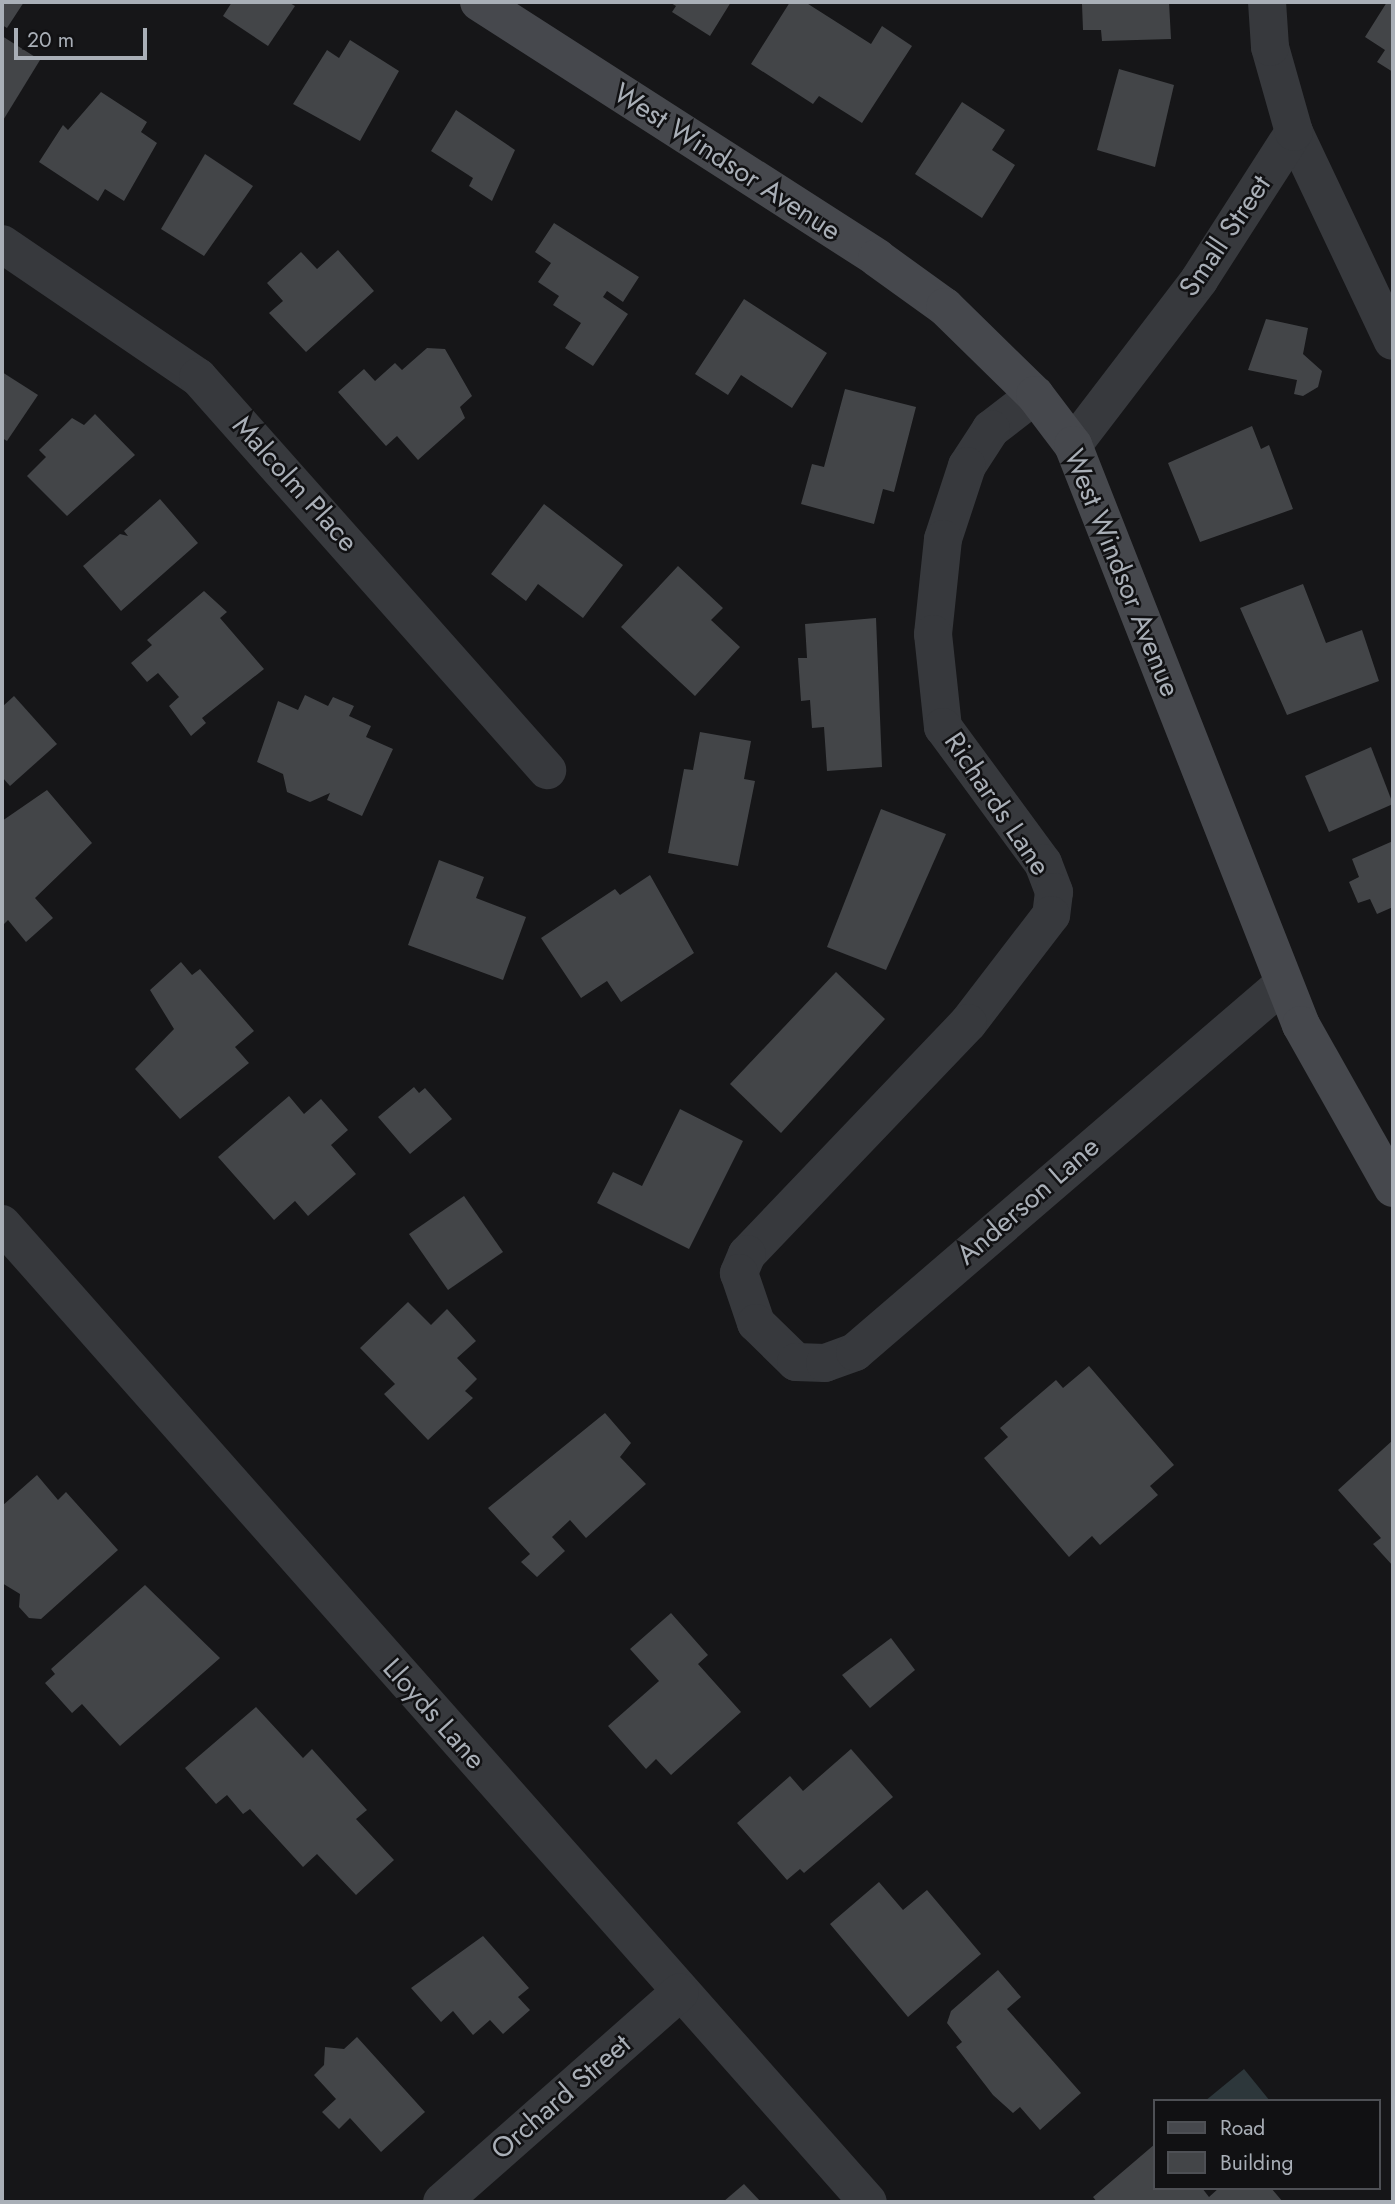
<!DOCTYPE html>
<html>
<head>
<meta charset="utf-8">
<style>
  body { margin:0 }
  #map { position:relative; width:1395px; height:2204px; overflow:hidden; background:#161618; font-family:Jost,sans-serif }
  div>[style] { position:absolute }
  .water>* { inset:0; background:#2d373b }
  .building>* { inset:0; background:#434548 }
  .street>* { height:38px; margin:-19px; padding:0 19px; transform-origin:19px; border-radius:19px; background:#37393d }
  .secondary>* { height:38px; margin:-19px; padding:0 19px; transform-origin:19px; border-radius:19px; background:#46484d }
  span { translate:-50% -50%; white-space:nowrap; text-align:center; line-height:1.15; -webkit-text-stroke:5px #111113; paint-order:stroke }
  .street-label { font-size:28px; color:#a9afb7 }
  .frame { position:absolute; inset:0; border:4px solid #a9afb7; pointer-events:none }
  .legend { position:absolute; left:1153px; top:2099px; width:228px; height:91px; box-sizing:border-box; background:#111113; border:2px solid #4e5055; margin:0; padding:9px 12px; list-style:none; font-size:21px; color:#a9afb7 }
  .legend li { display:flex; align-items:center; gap:14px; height:35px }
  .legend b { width:35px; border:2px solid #4e5055 }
  .scale { position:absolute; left:14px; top:28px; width:133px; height:32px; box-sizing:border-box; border:4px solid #a9afb7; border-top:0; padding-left:9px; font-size:21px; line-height:24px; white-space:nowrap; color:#a9afb7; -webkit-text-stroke:5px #111113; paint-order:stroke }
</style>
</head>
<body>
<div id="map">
  <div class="water">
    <div style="clip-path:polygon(1244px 2069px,1270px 2101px,1205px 2101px)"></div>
  </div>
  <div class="building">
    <div style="clip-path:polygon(2px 2px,24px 2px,7px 28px,2px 25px)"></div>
    <div style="clip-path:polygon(232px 2px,288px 2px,295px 6px,268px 46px,223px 16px)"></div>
    <div style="clip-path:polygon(669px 2px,731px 2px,710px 36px,672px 12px,676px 6px)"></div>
    <div style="clip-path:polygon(790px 2px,805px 2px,871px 44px,882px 26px,912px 46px,862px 123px,819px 96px,813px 104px,751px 64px)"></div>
    <div style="clip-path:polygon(1169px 2px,1171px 39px,1102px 41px,1101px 30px,1083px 30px,1082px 4px)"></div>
    <div style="clip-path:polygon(1387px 2px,1393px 2px,1393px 72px,1377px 62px,1385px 50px,1365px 37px)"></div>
    <div style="clip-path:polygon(2px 36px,40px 60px,2px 122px)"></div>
    <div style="clip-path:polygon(350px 40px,399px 71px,360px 141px,293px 104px,327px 50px,339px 58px)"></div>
    <div style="clip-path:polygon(1119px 69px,1174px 85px,1155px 167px,1097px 150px)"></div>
    <div style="clip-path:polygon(101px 92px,147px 122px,141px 132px,157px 143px,124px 201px,105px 189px,98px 201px,39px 162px,63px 125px,68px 130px)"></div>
    <div style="clip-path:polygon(962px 102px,1005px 130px,992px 150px,1015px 165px,982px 218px,915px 174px)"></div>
    <div style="clip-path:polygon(456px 110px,515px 150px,492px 201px,469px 186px,473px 178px,431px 151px)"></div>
    <div style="clip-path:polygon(205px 154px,253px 186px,204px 256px,161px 229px)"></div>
    <div style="clip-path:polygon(554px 223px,639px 277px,623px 302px,607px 291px,603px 297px,628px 314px,593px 366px,565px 348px,581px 323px,553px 305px,559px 296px,538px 282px,551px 263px,535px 252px)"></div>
    <div style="clip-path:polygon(338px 250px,374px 291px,306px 352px,269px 313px,283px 301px,267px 283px,301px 252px,317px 269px)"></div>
    <div style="clip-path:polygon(744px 299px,827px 353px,792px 408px,741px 375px,728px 395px,695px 374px)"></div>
    <div style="clip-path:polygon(1266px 319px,1308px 328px,1303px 354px,1322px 371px,1318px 387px,1303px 396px,1294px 394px,1297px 380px,1248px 370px)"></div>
    <div style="clip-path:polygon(427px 348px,445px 349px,472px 396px,460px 407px,465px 418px,418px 460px,397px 436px,386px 446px,338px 392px,364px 369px,375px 381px,395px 363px,402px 370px)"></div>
    <div style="clip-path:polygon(2px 372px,38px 395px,7px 441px,2px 438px)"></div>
    <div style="clip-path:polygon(845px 389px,916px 407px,894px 492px,883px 489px,874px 524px,801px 504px,812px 464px,824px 467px)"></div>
    <div style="clip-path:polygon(95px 414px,135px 455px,67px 516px,27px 476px,46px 457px,39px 450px,72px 418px,84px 425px)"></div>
    <div style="clip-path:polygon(1252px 426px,1261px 449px,1269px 445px,1293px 509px,1200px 542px,1168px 463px)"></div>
    <div style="clip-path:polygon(160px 499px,198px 543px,121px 611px,83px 566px,120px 534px,128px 536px,124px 531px)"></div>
    <div style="clip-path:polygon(544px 504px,623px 565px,583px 618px,538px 584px,526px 601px,491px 574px)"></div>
    <div style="clip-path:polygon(678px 566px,723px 608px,711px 620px,740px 647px,695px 696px,621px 627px)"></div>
    <div style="clip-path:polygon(1303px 584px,1326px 643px,1362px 630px,1379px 681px,1287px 715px,1240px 608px)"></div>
    <div style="clip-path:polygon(204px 591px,227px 612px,220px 618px,264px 669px,202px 718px,206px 723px,191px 736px,169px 706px,179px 697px,158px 673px,147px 682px,131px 663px,152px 645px,147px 640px)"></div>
    <div style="clip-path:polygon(876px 618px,882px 767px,827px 771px,824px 727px,812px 728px,810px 700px,801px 701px,798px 658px,807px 658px,805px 624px)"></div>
    <div style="clip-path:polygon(305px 695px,328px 706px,333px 697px,354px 706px,349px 716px,371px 726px,366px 737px,393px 749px,362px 816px,327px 800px,330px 793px,310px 802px,287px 792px,283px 774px,257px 762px,278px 701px,298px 710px)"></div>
    <div style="clip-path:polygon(14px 696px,57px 744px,10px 786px,2px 777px,2px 707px)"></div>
    <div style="clip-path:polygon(700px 732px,751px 741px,744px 779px,755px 781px,738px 866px,668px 853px,684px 769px,693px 770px)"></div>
    <div style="clip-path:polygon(1371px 747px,1393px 804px,1329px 832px,1305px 776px)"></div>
    <div style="clip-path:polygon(47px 790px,92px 843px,35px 898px,53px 918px,26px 942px,8px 920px,2px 926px,2px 821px)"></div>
    <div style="clip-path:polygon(881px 809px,946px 834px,886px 970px,827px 947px)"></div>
    <div style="clip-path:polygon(1393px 841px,1393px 907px,1377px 914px,1370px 899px,1358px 903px,1349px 882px,1359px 877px,1352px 859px)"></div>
    <div style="clip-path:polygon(439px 860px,484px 877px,476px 898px,526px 917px,503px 980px,408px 945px)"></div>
    <div style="clip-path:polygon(650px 875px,694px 953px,621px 1002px,607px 981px,581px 998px,541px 938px,615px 889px,620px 895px)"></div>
    <div style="clip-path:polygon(181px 962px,192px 975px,200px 969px,254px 1031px,235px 1047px,249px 1063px,180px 1119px,135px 1069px,174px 1029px,150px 990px)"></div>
    <div style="clip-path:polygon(836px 972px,885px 1019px,781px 1133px,730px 1084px)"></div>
    <div style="clip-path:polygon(414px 1087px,419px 1093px,425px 1088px,452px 1119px,410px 1154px,378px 1117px)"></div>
    <div style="clip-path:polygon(289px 1096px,304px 1114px,321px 1099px,348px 1130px,331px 1145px,356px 1174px,308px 1216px,295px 1201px,274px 1220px,218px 1157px)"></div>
    <div style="clip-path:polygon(680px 1109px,743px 1141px,689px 1249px,597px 1203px,613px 1172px,642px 1186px)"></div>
    <div style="clip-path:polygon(464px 1196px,503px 1252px,448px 1290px,409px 1234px)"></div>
    <div style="clip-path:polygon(408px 1302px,431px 1325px,447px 1309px,476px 1341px,457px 1358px,477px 1379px,465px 1391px,473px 1398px,428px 1440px,384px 1394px,395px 1384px,360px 1348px)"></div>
    <div style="clip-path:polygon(1089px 1366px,1174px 1465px,1150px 1486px,1158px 1495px,1100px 1545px,1092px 1536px,1069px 1557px,984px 1458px,1008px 1437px,1000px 1428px,1056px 1380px,1063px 1388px)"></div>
    <div style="clip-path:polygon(605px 1413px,631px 1443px,620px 1457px,646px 1484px,586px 1538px,570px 1520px,552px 1537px,565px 1551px,537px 1577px,521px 1562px,530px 1554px,488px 1508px)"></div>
    <div style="clip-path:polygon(1393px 1440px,1393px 1566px,1373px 1544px,1381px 1538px,1338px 1490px)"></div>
    <div style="clip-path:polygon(37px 1475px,58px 1500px,66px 1492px,118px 1550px,41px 1619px,29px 1618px,19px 1607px,20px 1594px,2px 1583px,2px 1506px)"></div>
    <div style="clip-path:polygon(145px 1585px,220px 1658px,120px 1746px,82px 1704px,72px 1713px,45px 1683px,55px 1674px,51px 1669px)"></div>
    <div style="clip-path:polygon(671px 1613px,708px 1655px,698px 1664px,741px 1712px,671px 1775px,656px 1759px,646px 1769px,608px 1726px,659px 1681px,630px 1649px)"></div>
    <div style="clip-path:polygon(891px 1638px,915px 1670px,870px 1708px,842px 1675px)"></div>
    <div style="clip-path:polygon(256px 1707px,303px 1758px,312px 1749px,367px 1810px,356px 1819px,394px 1860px,356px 1895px,317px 1854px,303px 1867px,250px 1809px,243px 1814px,227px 1795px,216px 1804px,185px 1768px)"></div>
    <div style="clip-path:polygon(851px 1749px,893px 1797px,804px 1873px,800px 1869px,787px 1880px,737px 1823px,790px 1776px,803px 1791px)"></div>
    <div style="clip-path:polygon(879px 1882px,903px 1910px,927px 1890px,981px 1954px,908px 2017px,830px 1924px)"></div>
    <div style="clip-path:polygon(483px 1936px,529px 1988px,518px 1997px,530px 2010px,503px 2034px,490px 2020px,473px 2035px,453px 2011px,441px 2022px,411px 1988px)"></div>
    <div style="clip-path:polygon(998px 1970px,1021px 1997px,1007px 2009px,1081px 2093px,1040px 2130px,1020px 2107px,1013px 2113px,993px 2095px,956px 2047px,962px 2042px,947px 2023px,951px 2011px)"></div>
    <div style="clip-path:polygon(357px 2037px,425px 2112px,381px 2152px,350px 2118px,339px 2129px,322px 2112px,336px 2099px,314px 2075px,324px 2065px,325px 2047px,344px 2049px)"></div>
    <div style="clip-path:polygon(1155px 2144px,1155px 2188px,1202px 2188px,1209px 2197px,1219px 2188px,1271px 2188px,1283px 2202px,1097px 2202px,1093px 2197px)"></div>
    <div style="clip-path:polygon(744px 2184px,761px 2202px,723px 2202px)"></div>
  </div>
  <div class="street">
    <div style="left:1294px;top:132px;width:231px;rotate:64.7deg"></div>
    <div style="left:2px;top:244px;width:237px;rotate:34.2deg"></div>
    <div style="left:198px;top:377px;width:526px;rotate:48.39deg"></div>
    <div style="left:1035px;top:395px;width:56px;rotate:142.3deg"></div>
    <div style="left:991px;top:429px;width:44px;rotate:123deg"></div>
    <div style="left:967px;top:466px;width:77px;rotate:108.2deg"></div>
    <div style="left:943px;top:539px;width:96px;rotate:96deg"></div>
    <div style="left:933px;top:634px;width:94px;rotate:83.9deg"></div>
    <div style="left:943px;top:727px;width:169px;rotate:53.7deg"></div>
    <div style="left:1043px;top:863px;width:31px;rotate:69deg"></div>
    <div style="left:1054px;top:892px;width:23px;rotate:97deg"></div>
    <div style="left:1051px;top:915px;width:136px;rotate:127.5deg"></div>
    <div style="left:968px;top:1023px;width:320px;rotate:133.7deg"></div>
    <div style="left:747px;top:1254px;width:21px;rotate:113deg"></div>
    <div style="left:739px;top:1273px;width:53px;rotate:71.2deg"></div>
    <div style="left:756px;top:1323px;width:56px;rotate:44.3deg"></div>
    <div style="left:796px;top:1362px;width:29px;rotate:2deg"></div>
    <div style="left:825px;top:1363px;width:32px;rotate:-20deg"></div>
    <div style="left:855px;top:1352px;width:564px;rotate:-40.69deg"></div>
    <div style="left:1073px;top:445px;width:208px;rotate:-52.6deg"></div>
    <div style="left:1199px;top:280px;width:176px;rotate:-57.3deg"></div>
    <div style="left:1294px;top:132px;width:88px;rotate:-105.8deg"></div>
    <div style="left:1270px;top:47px;width:45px;rotate:-93.8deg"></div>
    <div style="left:2px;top:1224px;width:1306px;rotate:48.48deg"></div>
    <div style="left:442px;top:2202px;width:317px;rotate:-41.4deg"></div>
  </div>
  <div class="secondary">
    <div style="left:479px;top:2px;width:473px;rotate:32.7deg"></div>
    <div style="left:877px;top:258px;width:84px;rotate:35.8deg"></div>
    <div style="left:945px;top:307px;width:126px;rotate:44.4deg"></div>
    <div style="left:1035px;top:395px;width:63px;rotate:52.8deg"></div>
    <div style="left:1073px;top:445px;width:623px;rotate:68.54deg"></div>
    <div style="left:1301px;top:1025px;width:187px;rotate:60.6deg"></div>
  </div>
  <div class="street-label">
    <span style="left:727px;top:162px;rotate:33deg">West Windsor Avenue</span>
    <span style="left:1225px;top:236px;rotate:-56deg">Small Street</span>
    <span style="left:295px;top:484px;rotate:48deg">Malcolm Place</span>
    <span style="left:1122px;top:573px;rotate:68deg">West Windsor Avenue</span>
    <span style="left:997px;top:804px;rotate:56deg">Richards Lane</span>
    <span style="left:1028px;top:1201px;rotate:-41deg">Anderson Lane</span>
    <span style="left:434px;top:1714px;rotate:48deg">Lloyds Lane</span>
    <span style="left:561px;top:2097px;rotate:-41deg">Orchard Street</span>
  </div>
  <div class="frame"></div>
  <ul class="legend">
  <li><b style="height:9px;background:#46484d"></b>Road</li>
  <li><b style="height:19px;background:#434548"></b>Building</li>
  </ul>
  <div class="scale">20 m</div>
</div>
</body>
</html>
